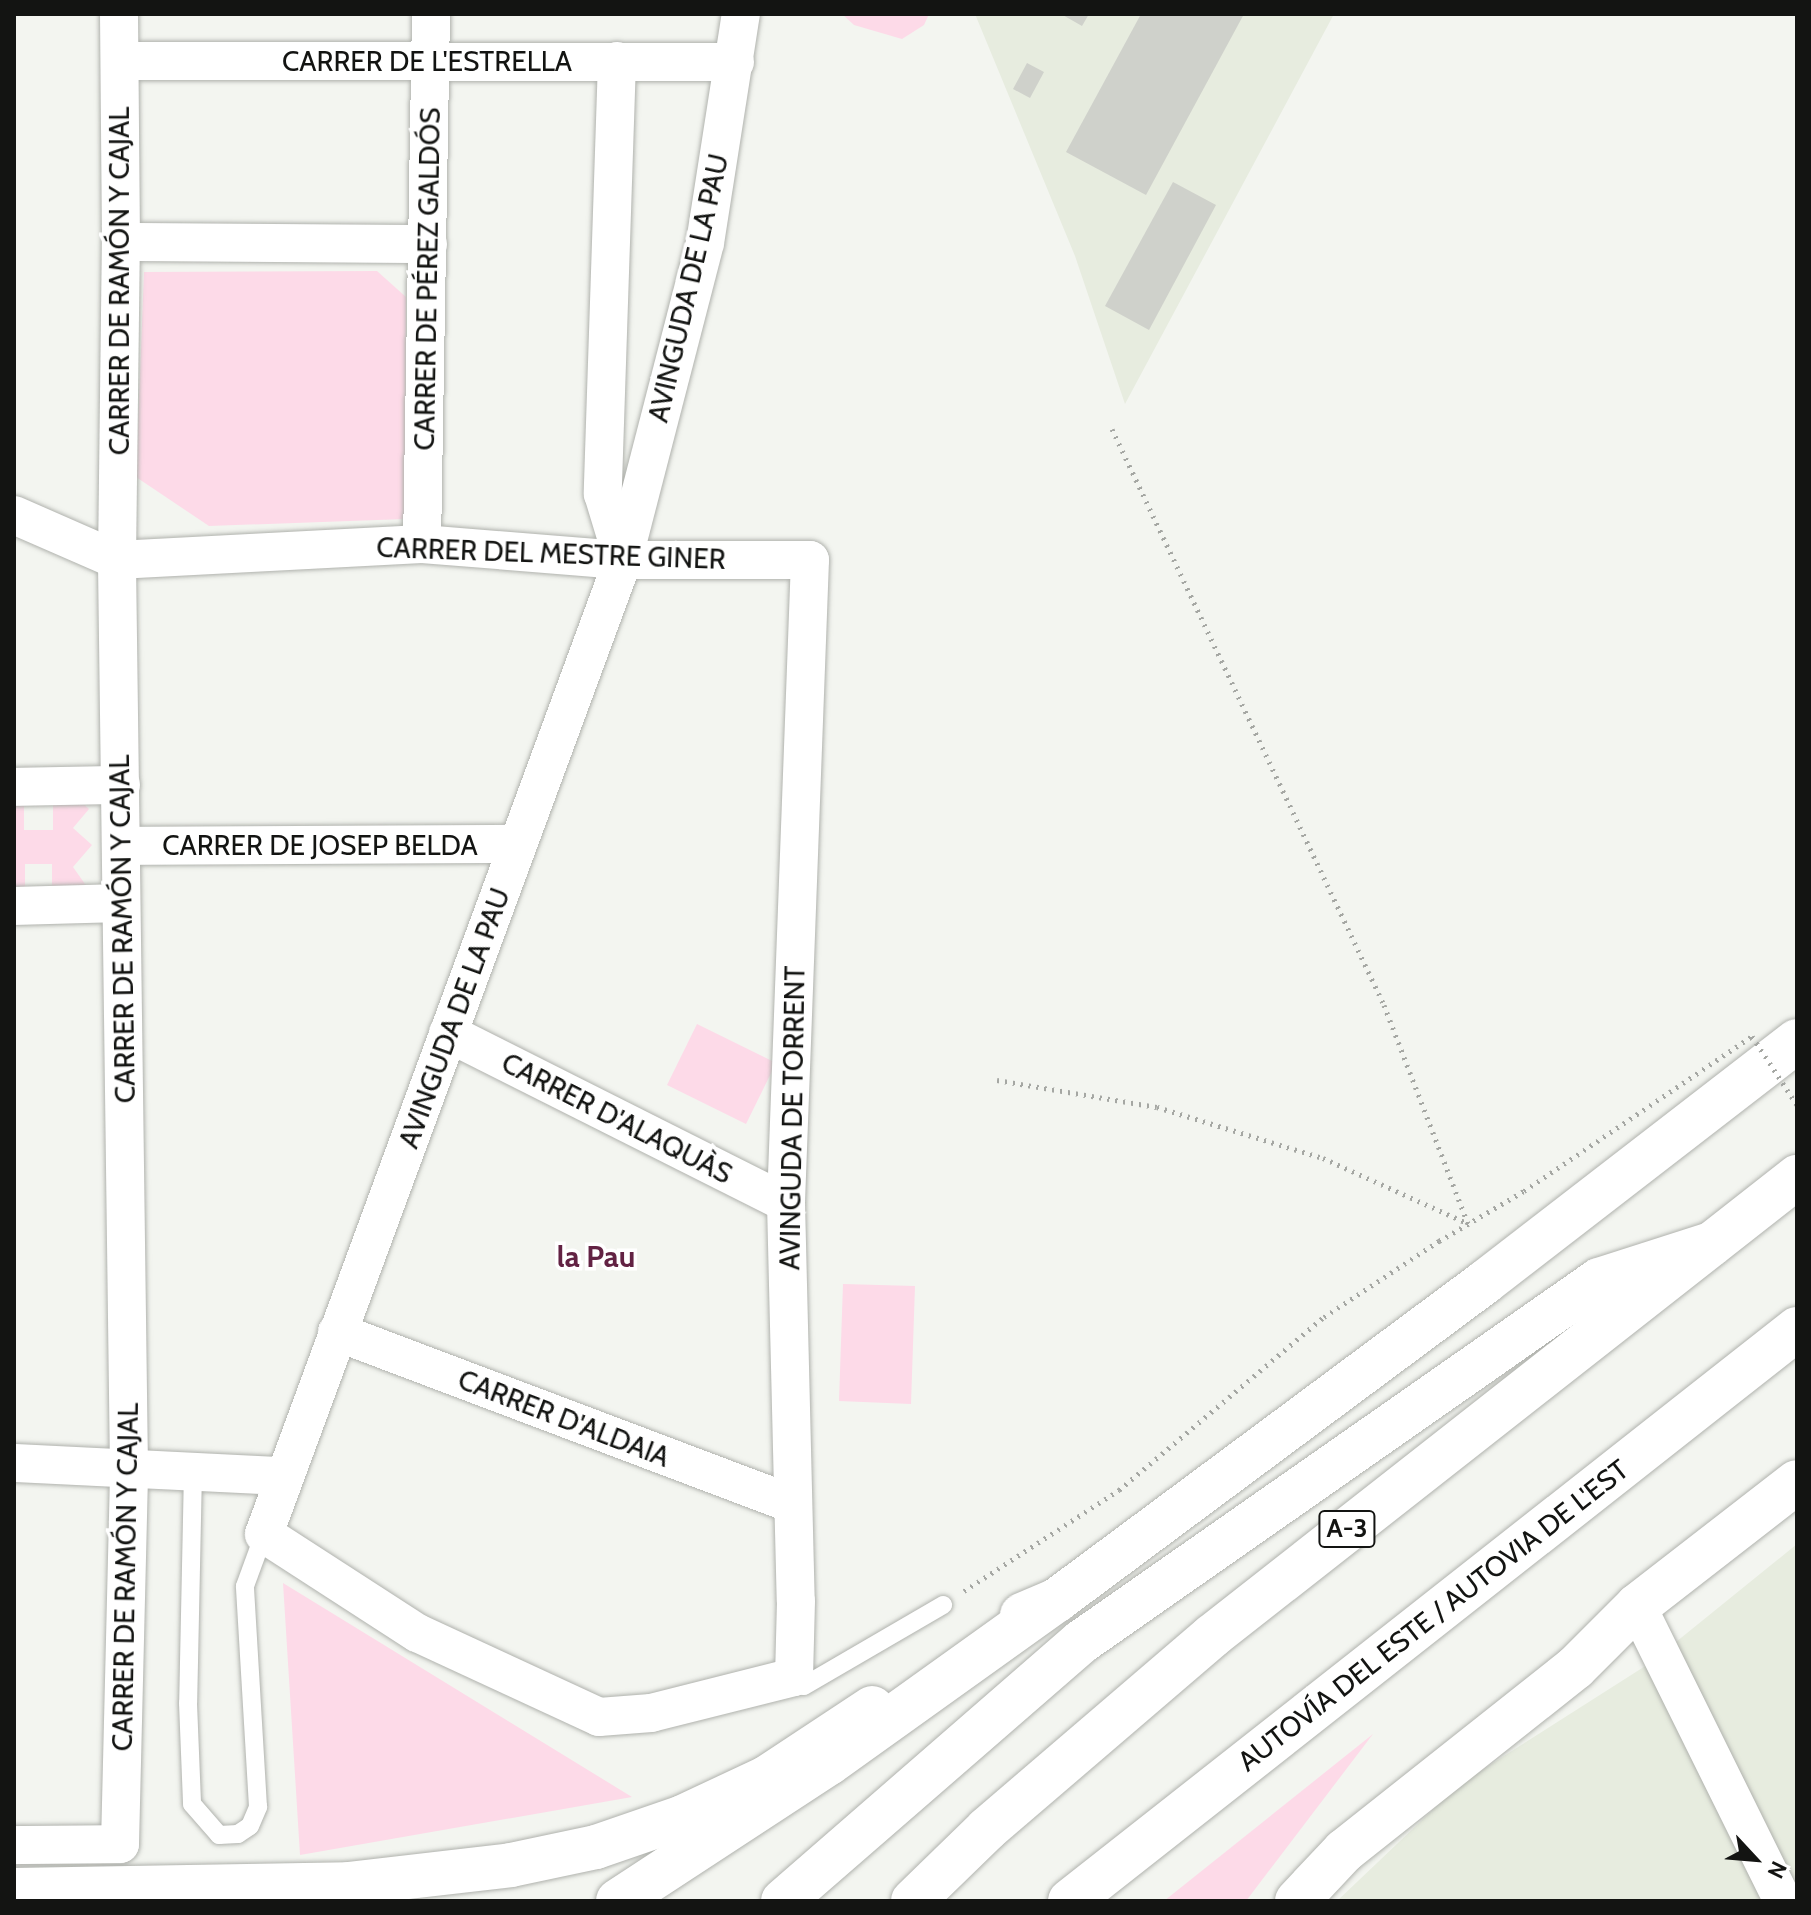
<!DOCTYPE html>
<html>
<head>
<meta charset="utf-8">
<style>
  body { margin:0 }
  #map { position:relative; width:1811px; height:1915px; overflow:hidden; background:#f3f5f0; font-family:Cabin,sans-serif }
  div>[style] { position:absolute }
  .built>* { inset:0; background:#e7ecdf }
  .green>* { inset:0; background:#fddae8 }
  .building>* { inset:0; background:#cfd1cb }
  .path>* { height:5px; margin-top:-2.5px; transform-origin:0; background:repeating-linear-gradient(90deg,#a5a7a3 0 2px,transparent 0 8px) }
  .roads { filter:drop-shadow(0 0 2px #b0b2ad) drop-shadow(0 0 2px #b0b2ad) }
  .lane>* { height:18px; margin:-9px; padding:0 9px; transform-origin:9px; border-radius:9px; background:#fff }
  .street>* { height:38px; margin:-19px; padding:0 19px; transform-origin:19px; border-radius:19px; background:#fff }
  .secondary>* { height:44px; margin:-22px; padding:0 22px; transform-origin:22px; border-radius:22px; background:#fff }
  .highway>* { height:44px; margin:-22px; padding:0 22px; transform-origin:22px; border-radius:22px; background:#fff }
  .path-bridge>* { height:5px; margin-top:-2.5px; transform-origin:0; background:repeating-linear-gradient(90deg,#a5a7a3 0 2px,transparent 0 8px) }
  span { translate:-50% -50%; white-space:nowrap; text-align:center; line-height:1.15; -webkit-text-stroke:7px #fff; paint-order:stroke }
  .shield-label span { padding:2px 6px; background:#fff; border:2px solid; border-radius:6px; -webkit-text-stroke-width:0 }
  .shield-label { font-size:26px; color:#131412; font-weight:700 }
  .street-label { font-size:28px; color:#131412 }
  .neighbourhood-label { font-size:30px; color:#622243; font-weight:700 }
  .frame { position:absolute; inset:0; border:16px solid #131412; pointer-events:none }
  .north { position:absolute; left:1715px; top:1819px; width:80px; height:80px; -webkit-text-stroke:6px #fff; paint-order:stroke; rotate:116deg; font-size:22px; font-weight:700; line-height:32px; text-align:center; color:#131412 }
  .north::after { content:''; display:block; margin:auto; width:28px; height:36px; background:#131412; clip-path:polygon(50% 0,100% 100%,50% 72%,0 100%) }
</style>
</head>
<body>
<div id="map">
  <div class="built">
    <div style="clip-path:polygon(975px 14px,1334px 14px,1125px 404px,1075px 256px)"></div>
    <div style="clip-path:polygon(1797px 1544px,1797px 1901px,1337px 1901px,1460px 1784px,1650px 1663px)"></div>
  </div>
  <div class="green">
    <div style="clip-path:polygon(842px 14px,929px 14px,924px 25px,902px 39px,854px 25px)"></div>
    <div style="clip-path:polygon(377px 271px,406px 297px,405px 519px,209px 526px,136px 477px,144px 272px)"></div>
    <div style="clip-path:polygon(53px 799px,78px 799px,89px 809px,73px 828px,92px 845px,73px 867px,85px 884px,78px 894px,52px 894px,52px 864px,25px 864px,25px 894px,14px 894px,14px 803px,24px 803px,24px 830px,53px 830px)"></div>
    <div style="clip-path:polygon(697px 1024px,776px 1063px,746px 1124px,667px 1085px)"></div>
    <div style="clip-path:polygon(843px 1284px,915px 1286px,911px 1404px,839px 1401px)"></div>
    <div style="clip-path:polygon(283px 1583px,402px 1656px,632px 1797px,300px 1855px)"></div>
    <div style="clip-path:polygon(1373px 1734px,1246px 1901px,1164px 1901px)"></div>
  </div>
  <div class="building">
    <div style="clip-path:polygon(1061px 14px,1089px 14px,1082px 26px)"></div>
    <div style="clip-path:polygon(1141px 14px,1244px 14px,1146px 195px,1066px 152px)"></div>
    <div style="clip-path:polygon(1027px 63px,1044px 72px,1030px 98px,1013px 89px)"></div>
    <div style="clip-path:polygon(1173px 182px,1216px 205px,1149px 330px,1105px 306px)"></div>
  </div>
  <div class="path">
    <div style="left:1112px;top:429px;width:637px;rotate:64.72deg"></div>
    <div style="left:1384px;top:1005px;width:235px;rotate:69deg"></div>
    <div style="left:997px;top:1080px;width:162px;rotate:9.6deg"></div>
    <div style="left:1157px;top:1107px;width:174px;rotate:17.1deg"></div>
    <div style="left:1323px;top:1158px;width:158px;rotate:24.3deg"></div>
    <div style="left:964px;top:1591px;width:185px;rotate:-33.1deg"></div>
    <div style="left:1119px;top:1490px;width:268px;rotate:-40.2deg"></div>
    <div style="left:1324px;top:1317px;width:138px;rotate:-33.5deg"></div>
    <div style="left:1439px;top:1241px;width:99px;rotate:-30.5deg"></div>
  </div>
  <div class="roads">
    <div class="lane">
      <div style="left:193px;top:1471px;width:232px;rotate:91.2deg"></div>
      <div style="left:188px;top:1703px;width:101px;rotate:87.7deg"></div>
      <div style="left:192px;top:1804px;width:41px;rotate:48.9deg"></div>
      <div style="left:219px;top:1835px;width:19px;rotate:-3deg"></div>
      <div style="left:238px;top:1834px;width:14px;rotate:-34deg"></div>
      <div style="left:250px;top:1826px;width:21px;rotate:-67deg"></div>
      <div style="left:258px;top:1807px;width:221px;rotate:-93.4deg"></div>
      <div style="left:245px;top:1586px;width:55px;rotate:-69.9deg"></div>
      <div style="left:794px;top:1677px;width:13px;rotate:42deg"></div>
      <div style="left:804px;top:1686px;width:161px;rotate:-30.2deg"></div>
    </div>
    <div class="street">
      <div style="left:120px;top:61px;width:615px;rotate:0.09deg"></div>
      <div style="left:617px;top:61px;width:433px;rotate:91.9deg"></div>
      <div style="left:603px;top:494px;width:69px;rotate:73.1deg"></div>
      <div style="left:121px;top:242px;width:307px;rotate:0.4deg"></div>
      <div style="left:14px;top:515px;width:112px;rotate:23.6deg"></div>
      <div style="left:117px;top:560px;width:305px;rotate:-3deg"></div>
      <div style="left:422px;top:544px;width:202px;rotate:4.6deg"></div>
      <div style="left:623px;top:560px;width:187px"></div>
      <div style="left:810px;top:560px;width:643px;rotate:92.14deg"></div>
      <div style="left:786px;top:1203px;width:398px;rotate:88.6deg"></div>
      <div style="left:796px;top:1601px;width:76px;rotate:91.5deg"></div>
      <div style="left:794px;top:1677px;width:147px;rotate:165.9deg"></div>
      <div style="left:651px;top:1713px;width:52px;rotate:175.6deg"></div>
      <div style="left:599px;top:1717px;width:200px;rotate:-155.2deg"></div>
      <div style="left:417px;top:1633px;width:182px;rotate:-147.1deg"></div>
      <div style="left:264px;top:1534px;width:1038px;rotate:-69.77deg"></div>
      <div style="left:623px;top:560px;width:327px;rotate:-75.5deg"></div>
      <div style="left:705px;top:243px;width:232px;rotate:-81.1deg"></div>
      <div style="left:422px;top:544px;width:530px;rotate:-89.03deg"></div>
      <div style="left:14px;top:787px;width:107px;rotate:-1.1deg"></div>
      <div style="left:121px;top:846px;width:397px;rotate:-0.3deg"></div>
      <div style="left:14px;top:906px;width:107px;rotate:-1.6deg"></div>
      <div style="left:448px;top:1033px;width:378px;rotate:26.7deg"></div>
      <div style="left:337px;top:1332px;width:485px;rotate:20.7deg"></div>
      <div style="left:14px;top:1463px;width:270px;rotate:2.8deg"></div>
      <div style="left:1637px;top:1606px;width:329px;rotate:63.7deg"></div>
      <div style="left:14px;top:1845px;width:106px;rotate:-0.5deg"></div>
      <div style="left:120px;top:1844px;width:376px;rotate:-88.6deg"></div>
      <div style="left:129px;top:1468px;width:908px;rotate:-90.76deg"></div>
      <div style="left:117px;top:560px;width:318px;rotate:-89.3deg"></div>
      <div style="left:121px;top:242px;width:228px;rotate:-90.5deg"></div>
    </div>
    <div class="secondary">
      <div style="left:1637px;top:1606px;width:202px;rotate:-37.8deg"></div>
      <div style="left:1022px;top:1615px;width:38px;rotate:-23deg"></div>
      <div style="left:1057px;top:1600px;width:533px;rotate:-36.61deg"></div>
      <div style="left:1485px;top:1282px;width:394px;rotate:-37.7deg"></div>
      <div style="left:14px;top:1890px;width:334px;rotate:-1deg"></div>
      <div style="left:348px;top:1884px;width:164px;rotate:-6.6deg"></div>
      <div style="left:511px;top:1865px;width:87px;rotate:-12deg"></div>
      <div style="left:596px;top:1847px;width:92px;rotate:-19deg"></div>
      <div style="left:683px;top:1817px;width:92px;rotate:-25.2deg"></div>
      <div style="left:766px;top:1778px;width:127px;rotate:-33.4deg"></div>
    </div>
    <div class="highway">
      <div style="left:618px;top:1901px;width:252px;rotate:-33.2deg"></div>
      <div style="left:829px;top:1763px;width:280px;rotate:-35.6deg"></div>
      <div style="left:783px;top:1901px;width:395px;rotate:-41deg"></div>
      <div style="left:1081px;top:1642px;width:632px;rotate:-34.95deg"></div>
      <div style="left:1599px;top:1280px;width:118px;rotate:-17.8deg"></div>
      <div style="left:913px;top:1901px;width:103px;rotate:-44.2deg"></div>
      <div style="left:987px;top:1829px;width:296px;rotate:-40.6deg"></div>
      <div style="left:1212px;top:1636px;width:744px;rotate:-38.12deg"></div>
      <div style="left:1070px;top:1901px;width:925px;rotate:-38.2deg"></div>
      <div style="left:1297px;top:1901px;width:69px;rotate:-46.8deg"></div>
      <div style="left:1344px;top:1851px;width:295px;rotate:-38.4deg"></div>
      <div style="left:1575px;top:1668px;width:88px;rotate:-45deg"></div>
    </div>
  </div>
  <div class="path-bridge">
    <div style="left:1524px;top:1191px;width:276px;rotate:-34.2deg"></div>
    <div style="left:1752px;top:1036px;width:82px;rotate:56.9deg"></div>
  </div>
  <div class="shield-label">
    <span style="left:1347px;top:1529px">A-3</span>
  </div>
  <div class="street-label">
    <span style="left:427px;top:61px">CARRER DE L'ESTRELLA</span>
    <span style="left:427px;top:279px;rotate:-89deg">CARRER DE PÉREZ GALDÓS</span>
    <span style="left:119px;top:281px;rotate:-90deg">CARRER DE RAMÓN Y CAJAL</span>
    <span style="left:688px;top:288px;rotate:-77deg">AVINGUDA DE LA PAU</span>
    <span style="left:551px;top:553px;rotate:2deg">CARRER DEL MESTRE GINER</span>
    <span style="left:320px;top:845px">CARRER DE JOSEP BELDA</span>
    <span style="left:122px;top:929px;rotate:-91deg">CARRER DE RAMÓN Y CAJAL</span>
    <span style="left:454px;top:1018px;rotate:-70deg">AVINGUDA DE LA PAU</span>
    <span style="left:617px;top:1118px;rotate:27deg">CARRER D'ALAQUÀS</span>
    <span style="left:792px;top:1118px;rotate:-89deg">AVINGUDA DE TORRENT</span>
    <span style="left:564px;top:1418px;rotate:21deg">CARRER D'ALDAIA</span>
    <span style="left:125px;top:1577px;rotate:-89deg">CARRER DE RAMÓN Y CAJAL</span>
    <span style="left:1433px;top:1615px;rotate:-38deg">AUTOVÍA DEL ESTE / AUTOVIA DE L'EST</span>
  </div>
  <div class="neighbourhood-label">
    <span style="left:596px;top:1257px">la Pau</span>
  </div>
  <div class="frame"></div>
  <div class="north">N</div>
</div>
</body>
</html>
